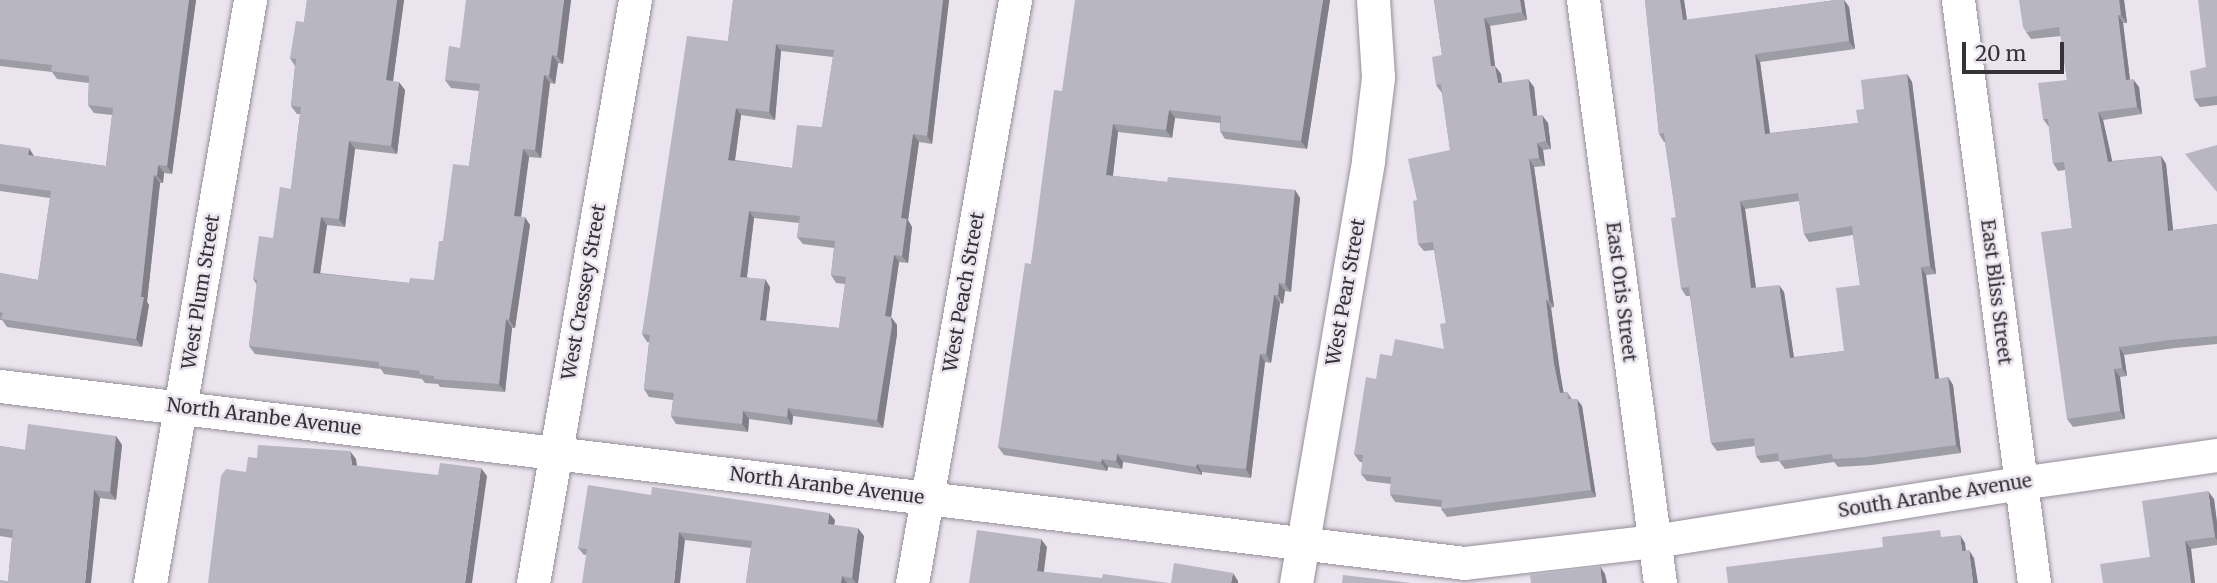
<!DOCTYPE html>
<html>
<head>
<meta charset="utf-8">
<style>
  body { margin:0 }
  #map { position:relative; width:2217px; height:583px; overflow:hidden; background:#eae4ee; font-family:Merriweather,serif }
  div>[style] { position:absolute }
  .roads { filter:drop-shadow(0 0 2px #948f99) drop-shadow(0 0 2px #948f99) }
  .minor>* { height:33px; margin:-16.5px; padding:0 16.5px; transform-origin:16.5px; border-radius:16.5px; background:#fff }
  .wall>* { inset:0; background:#9d9da6 }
  .shaded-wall>* { inset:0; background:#807f87 }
  .building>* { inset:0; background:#b7b6c1 }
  span { translate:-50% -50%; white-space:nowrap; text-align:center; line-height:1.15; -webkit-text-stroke:5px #eae4ee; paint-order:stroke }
  .street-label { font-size:19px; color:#353337 }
  .scale { position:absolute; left:1962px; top:42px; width:102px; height:32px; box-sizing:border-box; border:4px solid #353337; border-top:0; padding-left:9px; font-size:21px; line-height:24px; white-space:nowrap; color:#353337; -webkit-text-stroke:5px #eae4ee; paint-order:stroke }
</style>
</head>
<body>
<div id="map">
  <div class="roads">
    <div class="minor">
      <div style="left:1583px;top:0;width:588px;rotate:82.48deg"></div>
      <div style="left:1958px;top:0;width:588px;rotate:82.57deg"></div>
      <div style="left:0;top:386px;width:1475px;rotate:6.89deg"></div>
      <div style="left:1464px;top:563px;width:191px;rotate:-6.6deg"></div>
      <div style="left:1654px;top:541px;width:371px;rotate:-9deg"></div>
      <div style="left:2020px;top:483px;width:199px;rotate:-8.1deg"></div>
      <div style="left:150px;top:583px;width:592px;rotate:-80.27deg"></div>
      <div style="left:533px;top:583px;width:592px;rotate:-80.08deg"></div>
      <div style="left:912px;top:583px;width:592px;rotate:-79.98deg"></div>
      <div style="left:1296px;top:583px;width:429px;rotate:-80.3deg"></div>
      <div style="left:1368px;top:160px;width:84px;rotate:-83.1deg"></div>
      <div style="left:1378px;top:77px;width:77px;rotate:-93.7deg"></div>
    </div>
  </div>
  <div class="wall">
    <div style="clip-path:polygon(0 0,196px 0,172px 174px,164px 173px,163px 183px,160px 183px,147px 302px,149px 305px,142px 347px,7px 327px,2px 320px,0 320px,0 273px,38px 280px,50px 198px,0 191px,0 144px,34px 156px,106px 166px,112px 115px,94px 113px,88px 105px,89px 83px,57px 79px,52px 72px,0 66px)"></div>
    <div style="clip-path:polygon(307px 0,404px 0,393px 81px,405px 90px,397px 154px,355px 149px,345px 227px,327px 225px,320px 273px,409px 283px,434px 280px,443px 241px,469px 166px,479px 91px,451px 88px,445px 80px,460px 48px,571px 0,563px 64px,558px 63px,555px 84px,550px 83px,541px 158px,529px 157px,521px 217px,530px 225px,515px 328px,512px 328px,505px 392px,440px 387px,438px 384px,425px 383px,422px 379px,384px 374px,381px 369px,255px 354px,249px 346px,257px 285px,253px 279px,273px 238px,291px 189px,300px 114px,297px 114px,291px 106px,295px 66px,290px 58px,304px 22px)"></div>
    <div style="clip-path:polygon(evenodd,733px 0,949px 0,932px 144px,919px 142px,908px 220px,912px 227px,908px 263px,899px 262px,891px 317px,897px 325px,897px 334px,883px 428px,793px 416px,792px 425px,749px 419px,748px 432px,676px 424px,671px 416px,673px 400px,649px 397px,644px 389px,649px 342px,647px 342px,642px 334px,728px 41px,733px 0,781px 51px,833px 57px,822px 127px,792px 168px,735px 160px,741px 115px,775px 120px,781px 51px,733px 0,754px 218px,799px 223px,797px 237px,803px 244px,834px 248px,831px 275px,836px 283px,845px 284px,839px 328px,766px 321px,770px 287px,747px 277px,754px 218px)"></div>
    <div style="clip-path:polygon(1330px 0,1307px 149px,1225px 139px,1220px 131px,1220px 123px,1175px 118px,1172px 138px,1118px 132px,1113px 176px,1167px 182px,1295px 190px,1300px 198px,1291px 292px,1285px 291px,1283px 304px,1280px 303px,1271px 363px,1265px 362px,1251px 478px,1202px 472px,1202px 475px,1123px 462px,1122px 469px,1108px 467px,1107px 471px,1004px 455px,998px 447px,1062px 91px)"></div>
    <div style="clip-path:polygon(1434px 0,1524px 0,1527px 20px,1490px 26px,1495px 66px,1501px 74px,1502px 82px,1534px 87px,1537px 116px,1548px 123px,1551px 149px,1543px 150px,1545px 166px,1534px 167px,1554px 307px,1551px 308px,1560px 372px,1563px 392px,1567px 392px,1572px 399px,1582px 406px,1596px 497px,1447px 517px,1441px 509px,1441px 507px,1395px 502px,1390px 494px,1391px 484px,1367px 481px,1361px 474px,1363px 462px,1360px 462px,1354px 454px,1376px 379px,1392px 356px,1444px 349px,1446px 323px,1434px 250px,1424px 251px,1418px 244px,1417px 200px,1450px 150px,1442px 93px,1436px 85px,1442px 55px)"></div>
    <div style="clip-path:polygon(evenodd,1645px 0,1684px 0,1687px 20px,1836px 0,1844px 0,1849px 7px,1855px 49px,1760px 62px,1770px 133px,1858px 123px,1864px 109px,1907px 74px,1912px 82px,1936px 274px,1926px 275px,1939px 379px,1948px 377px,1953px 385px,1961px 453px,1872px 465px,1838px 467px,1834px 462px,1785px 469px,1779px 461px,1761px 463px,1756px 456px,1755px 446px,1717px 451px,1711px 443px,1690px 296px,1686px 296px,1681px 288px,1676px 217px,1665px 142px,1664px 142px,1659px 134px,1645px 0,1799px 201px,1804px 234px,1809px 242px,1853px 235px,1860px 285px,1844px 351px,1794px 357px,1784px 292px,1756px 288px,1745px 209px,1799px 201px)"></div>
    <div style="clip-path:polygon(2124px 0,2127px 23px,2123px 23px,2130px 80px,2139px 87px,2142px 114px,2103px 120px,2112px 161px,2161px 156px,2166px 164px,2173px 230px,2217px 224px,2217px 344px,2175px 348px,2124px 355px,2127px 376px,2120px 377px,2125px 419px,2073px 427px,2067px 419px,2072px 228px,2065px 170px,2058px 171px,2053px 163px,2049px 127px,2043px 119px,2067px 80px,2061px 36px,2031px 39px,2026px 32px)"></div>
    <div style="clip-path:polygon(2217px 0,2217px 105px,2200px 107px,2194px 99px,2206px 67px)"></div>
    <div style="clip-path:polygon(116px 436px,122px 445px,116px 500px,100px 498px,8px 581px,12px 538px,0 536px,0 446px,25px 450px)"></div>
    <div style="clip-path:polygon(651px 495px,835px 520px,834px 525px,864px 536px,858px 583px,746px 583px,751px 548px,685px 540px,584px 555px,578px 548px)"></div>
    <div style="clip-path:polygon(2214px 499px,2217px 523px,2217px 545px,2191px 549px,2195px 583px,2103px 583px,2150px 557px)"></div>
  </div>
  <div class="shaded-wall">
    <div style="clip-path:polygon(189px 0,196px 0,172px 174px,167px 166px)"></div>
    <div style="clip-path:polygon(397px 0,404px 0,392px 88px,386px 80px)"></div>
    <div style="clip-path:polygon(564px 0,571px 0,563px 64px,557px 56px)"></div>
    <div style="clip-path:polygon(943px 0,949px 0,932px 144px,927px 136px)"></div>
    <div style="clip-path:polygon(1323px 0,1330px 0,1307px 149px,1301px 141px)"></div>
    <div style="clip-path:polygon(1520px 0,1524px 0,1527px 20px,1522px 12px)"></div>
    <div style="clip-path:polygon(1680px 0,1684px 0,1688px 28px,1683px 20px)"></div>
    <div style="clip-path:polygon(1844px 0,1849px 7px,1855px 49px,1849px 41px)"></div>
    <div style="clip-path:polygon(2119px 0,2124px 0,2127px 23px,2121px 15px)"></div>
    <div style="clip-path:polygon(2118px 15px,2123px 23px,2131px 88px,2126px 80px)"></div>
    <div style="clip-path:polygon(1484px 18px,1490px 26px,1496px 74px,1491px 66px)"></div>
    <div style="clip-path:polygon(776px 44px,781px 51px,775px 120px,769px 112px)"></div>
    <div style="clip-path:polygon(1755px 54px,1760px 62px,1771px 142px,1765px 134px)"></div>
    <div style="clip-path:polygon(552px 55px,558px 63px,555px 84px,549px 76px)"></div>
    <div style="clip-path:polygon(1495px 66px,1501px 74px,1503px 91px,1498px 83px)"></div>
    <div style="clip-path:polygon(1907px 74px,1912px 82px,1936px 274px,1930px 266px)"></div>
    <div style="clip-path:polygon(544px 75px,550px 83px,541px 158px,535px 150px)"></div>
    <div style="clip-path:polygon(1528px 79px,1534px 87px,1538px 124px,1533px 116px)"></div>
    <div style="clip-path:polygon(2133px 79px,2139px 87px,2142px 114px,2137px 107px)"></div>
    <div style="clip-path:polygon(399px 82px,405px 90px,397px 154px,391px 146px)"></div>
    <div style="clip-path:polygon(736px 108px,741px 115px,734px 167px,728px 160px)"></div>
    <div style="clip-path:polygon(1169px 110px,1175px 118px,1172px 138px,1166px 130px)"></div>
    <div style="clip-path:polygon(2098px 112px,2103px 120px,2114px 169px,2108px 162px)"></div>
    <div style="clip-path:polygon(1542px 115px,1548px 123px,1551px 149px,1546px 141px)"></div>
    <div style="clip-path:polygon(1113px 124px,1118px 132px,1112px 183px,1106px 175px)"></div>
    <div style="clip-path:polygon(913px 134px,919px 142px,908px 220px,912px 227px,908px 263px,902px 256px,901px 218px)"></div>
    <div style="clip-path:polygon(349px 141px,355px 149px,345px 227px,339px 219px)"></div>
    <div style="clip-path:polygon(1537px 143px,1543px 150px,1545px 166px,1539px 158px)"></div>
    <div style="clip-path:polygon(29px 148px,34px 156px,28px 155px)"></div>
    <div style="clip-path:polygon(523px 149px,529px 157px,520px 224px,514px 216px)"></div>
    <div style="clip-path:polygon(2161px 156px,2166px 164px,2174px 238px,2168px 231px)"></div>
    <div style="clip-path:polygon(1529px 159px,1534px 167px,1554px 307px,1549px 300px)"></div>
    <div style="clip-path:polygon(158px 165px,164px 173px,163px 183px,157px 176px)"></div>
    <div style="clip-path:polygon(154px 175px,160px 183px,147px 302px,149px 305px,142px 347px,136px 339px)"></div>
    <div style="clip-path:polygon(1295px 190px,1300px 198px,1291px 292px,1285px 284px)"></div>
    <div style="clip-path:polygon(1740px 201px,1745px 209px,1757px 296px,1751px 288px)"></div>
    <div style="clip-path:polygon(749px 211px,754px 218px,746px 284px,740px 277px)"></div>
    <div style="clip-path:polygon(321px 217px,327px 225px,319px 281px,313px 273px)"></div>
    <div style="clip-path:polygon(525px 217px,530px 225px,515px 328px,509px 320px)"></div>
    <div style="clip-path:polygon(894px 255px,899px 262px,890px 324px,885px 316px)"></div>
    <div style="clip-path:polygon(1921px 267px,1926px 275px,1940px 387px,1935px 379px)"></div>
    <div style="clip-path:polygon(765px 279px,770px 287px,765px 328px,760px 320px)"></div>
    <div style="clip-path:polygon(1279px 283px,1285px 291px,1283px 304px,1278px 295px)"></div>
    <div style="clip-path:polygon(1779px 285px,1784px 292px,1795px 365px,1790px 358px)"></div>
    <div style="clip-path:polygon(1274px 295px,1280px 303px,1271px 363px,1266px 354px)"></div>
    <div style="clip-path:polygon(1546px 300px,1551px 308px,1560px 372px,1565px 400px,1560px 393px,1554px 364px)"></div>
    <div style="clip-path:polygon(891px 317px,897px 325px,897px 334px,883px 428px,877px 420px)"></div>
    <div style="clip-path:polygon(506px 319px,512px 328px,505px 392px,499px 384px)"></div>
    <div style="clip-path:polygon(2119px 347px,2124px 355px,2127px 376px,2122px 368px)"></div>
    <div style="clip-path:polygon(1260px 354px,1265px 362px,1251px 478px,1246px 469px)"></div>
    <div style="clip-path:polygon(2114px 369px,2120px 377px,2125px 419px,2120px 411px)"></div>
    <div style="clip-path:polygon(1948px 377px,1953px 385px,1961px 453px,1956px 445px)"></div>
    <div style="clip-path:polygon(1577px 399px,1582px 406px,1596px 497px,1591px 490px)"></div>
    <div style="clip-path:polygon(788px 408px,793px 416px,792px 425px,787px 417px)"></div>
    <div style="clip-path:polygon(743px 411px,749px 419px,748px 432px,742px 424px)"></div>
    <div style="clip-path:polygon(116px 436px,122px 445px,116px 500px,110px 492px)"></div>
    <div style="clip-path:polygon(350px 451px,356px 459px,358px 473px,352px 465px)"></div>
    <div style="clip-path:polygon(1117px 454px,1123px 462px,1122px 469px,1116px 461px)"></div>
    <div style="clip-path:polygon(1102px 459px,1108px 467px,1107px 471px,1101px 462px)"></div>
    <div style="clip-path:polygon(1197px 464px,1202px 472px,1202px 475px,1196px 467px)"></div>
    <div style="clip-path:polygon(481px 468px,487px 476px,472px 583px,465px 583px)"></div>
    <div style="clip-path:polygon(94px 490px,100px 498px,91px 583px,85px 583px)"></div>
    <div style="clip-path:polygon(2208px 491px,2214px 499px,2217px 523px,2217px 540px,2215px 537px)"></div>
    <div style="clip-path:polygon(829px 513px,835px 520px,833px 532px,828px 524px)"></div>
    <div style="clip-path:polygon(858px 528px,864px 536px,858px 583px,856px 583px,852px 578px)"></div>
    <div style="clip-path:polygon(679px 532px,685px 540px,680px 583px,674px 583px)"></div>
    <div style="clip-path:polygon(1960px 535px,1965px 543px,1967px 559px,1962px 551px)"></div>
    <div style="clip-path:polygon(1041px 539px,1047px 547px,1043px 579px,1037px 571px)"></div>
    <div style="clip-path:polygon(2185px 541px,2191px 549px,2195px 583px,2191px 583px)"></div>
    <div style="clip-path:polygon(1969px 550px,1974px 558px,1978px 583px,1973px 583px)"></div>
    <div style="clip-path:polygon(1600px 566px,1605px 574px,1607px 583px,1602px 583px)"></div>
    <div style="clip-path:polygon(1233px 573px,1238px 581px,1238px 583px,1231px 583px)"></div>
    <div style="clip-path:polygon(842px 576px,847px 583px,841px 583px)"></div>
  </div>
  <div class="building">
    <div style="clip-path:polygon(0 0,189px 0,167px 166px,158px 165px,157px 176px,154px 175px,141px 297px,144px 297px,136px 339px,1px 319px,3px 313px,0 312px,0 273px,38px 280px,51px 191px,0 184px,0 144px,29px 148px,28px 155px,106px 166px,113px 108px,88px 105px,89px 76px,51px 71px,52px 65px,0 59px)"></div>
    <div style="clip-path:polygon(307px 0,397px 0,386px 80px,399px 82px,391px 146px,349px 141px,339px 219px,321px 217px,313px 273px,409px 283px,410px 278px,434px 280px,439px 241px,443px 241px,453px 164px,469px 166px,480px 84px,445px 80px,449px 46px,460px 48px,466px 0,564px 0,557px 56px,552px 55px,549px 76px,544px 75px,535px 150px,523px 149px,514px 216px,525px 217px,509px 320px,506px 319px,499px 384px,434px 379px,434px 376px,419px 374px,420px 371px,379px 366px,379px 362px,249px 346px,257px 280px,253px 279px,259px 236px,273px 238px,280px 187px,291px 189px,301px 107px,291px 106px,296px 59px,290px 58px,296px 21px,304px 22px)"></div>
    <div style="clip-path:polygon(evenodd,733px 0,943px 0,927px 136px,913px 134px,901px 218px,907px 219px,902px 256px,894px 255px,885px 316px,891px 317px,892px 326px,877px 420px,788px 408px,787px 417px,743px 411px,742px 424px,671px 416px,674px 393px,644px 389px,650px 335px,642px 334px,687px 36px,728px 41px,733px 0,776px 44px,834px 50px,822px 127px,797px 125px,792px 168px,728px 160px,736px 108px,769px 112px,776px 44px,733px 0,749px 211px,800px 216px,797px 237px,835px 241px,831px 275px,846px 277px,839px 328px,760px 320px,765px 279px,740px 277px,749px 211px)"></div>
    <div style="clip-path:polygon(1075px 0,1323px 0,1301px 141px,1220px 131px,1221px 116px,1169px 110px,1166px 130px,1113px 124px,1106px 175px,1167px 182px,1168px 177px,1295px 190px,1285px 284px,1279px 283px,1278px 295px,1274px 295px,1266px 354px,1260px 354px,1246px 469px,1197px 464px,1196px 467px,1117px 454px,1116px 461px,1102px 459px,1101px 462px,998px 447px,1025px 263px,1031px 264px,1054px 90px,1062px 91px)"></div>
    <div style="clip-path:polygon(1434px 0,1520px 0,1522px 12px,1484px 18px,1491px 66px,1495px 66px,1498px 83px,1528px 79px,1533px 116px,1542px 115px,1546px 141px,1537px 143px,1539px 158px,1529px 159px,1549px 300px,1546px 300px,1554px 364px,1560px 393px,1567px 392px,1568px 399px,1577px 399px,1591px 490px,1441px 509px,1442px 500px,1390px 494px,1391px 477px,1361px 474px,1363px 455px,1354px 454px,1366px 377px,1376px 379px,1380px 354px,1392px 356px,1395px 339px,1444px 349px,1440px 324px,1446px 323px,1433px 242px,1418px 244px,1413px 201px,1417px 200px,1408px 159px,1450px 150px,1441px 84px,1436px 85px,1432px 57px,1442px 55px)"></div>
    <div style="clip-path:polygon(evenodd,1645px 0,1680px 0,1683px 20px,1836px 0,1844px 0,1849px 41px,1755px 54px,1765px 134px,1858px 123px,1856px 110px,1864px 109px,1861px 80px,1907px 74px,1930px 266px,1921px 267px,1935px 379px,1948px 377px,1956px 445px,1867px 457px,1833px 459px,1832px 454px,1779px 461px,1778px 453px,1756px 456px,1754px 438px,1711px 443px,1689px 287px,1681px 288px,1671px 218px,1676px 217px,1664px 133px,1659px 134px,1645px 0,1798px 193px,1804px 234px,1852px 226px,1860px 285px,1836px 288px,1844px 351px,1790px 358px,1779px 285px,1751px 288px,1740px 201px,1798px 193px)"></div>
    <div style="clip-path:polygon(2019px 0,2119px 0,2121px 15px,2118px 15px,2126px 80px,2133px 79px,2137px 107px,2098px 112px,2108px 162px,2161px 156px,2168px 231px,2217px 224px,2217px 336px,2170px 340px,2119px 347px,2122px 368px,2114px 369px,2120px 411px,2067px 419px,2041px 232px,2072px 228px,2064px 162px,2053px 163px,2048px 119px,2043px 119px,2038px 83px,2067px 80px,2059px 27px,2026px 32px,2023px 27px)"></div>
    <div style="clip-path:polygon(2198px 0,2217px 0,2217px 96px,2194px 99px,2190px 71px,2206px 67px)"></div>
    <div style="clip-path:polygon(2217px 145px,2217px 192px,2185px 154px)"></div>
    <div style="clip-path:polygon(28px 424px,116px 436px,110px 492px,94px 490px,85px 583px,0 583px,0 580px,8px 581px,13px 530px,0 528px,0 446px,25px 450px)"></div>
    <div style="clip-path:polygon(258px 445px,350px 451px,352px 465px,438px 475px,440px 463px,481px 468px,465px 583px,208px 583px,221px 476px,226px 469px,246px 472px,248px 457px,257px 458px)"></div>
    <div style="clip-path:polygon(588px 485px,651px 495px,652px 487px,829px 513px,828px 524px,858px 528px,852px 578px,842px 576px,841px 583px,746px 583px,752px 541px,679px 532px,674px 583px,582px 583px,587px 549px,578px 548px)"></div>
    <div style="clip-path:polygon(2208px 491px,2215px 537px,2185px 541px,2191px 583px,2103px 583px,2100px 564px,2150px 557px,2142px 501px)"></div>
    <div style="clip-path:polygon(977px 530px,1041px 539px,1037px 571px,1102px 578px,1103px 574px,1169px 583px,969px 583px)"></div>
    <div style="clip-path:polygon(1940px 530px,1941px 537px,1960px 535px,1962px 551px,1969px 550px,1973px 583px,1728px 583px,1726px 567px,1883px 547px,1882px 537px)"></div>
    <div style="clip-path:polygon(1174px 563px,1233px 573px,1231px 583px,1171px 583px)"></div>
    <div style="clip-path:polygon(1600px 566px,1602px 583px,1531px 583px,1530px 575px)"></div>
    <div style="clip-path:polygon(1343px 575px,1412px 583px,1342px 583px)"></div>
  </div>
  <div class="street-label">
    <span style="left:201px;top:292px;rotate:-81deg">West Plum Street</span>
    <span style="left:584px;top:292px;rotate:-80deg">West Cressey Street</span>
    <span style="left:964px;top:292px;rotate:-80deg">West Peach Street</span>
    <span style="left:1346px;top:292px;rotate:-80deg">West Pear Street</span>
    <span style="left:1621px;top:292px;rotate:83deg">East Oris Street</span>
    <span style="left:1996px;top:292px;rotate:83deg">East Bliss Street</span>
    <span style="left:264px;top:417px;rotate:7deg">North Aranbe Avenue</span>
    <span style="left:827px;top:486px;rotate:7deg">North Aranbe Avenue</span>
    <span style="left:1935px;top:496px;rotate:-9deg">South Aranbe Avenue</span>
  </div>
  <div class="scale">20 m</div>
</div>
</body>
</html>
